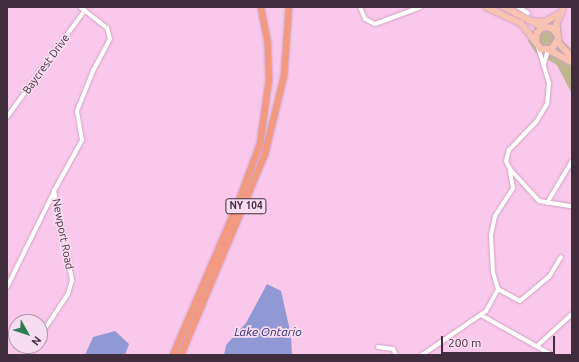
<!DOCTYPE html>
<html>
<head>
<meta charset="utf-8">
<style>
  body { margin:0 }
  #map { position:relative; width:579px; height:362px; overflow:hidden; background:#f9c8eb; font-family:Ubuntu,sans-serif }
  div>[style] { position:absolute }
  .green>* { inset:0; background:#bfb690 }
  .water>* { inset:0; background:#9099d4 }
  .roads { filter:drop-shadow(0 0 1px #d0a1c3) drop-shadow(0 0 1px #d0a1c3) }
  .minor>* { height:4px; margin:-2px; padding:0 2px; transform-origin:2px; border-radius:2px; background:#fff }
  .major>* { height:5.5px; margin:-2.75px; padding:0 2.75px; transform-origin:2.75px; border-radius:2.75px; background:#f8c2b2 }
  .highway>* { height:6px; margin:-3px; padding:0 3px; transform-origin:3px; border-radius:3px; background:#f3997e }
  span { translate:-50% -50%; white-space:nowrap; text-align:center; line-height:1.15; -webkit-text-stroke:3.5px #fadcf1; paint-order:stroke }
  .shield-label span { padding:1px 3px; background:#fadcf1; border:1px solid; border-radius:3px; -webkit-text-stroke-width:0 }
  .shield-label { font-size:10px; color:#412e3c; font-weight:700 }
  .street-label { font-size:11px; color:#412e3c }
  .water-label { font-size:12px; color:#2c2d72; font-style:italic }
  .frame { position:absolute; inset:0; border:8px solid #412e3c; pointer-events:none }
  .north { position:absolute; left:8px; top:314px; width:40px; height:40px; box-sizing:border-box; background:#fadcf1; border:1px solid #b096a9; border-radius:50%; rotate:129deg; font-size:11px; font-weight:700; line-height:16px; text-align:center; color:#412e3c }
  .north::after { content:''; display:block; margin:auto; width:14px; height:18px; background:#287f53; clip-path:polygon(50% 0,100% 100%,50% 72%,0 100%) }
  .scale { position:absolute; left:441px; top:336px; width:114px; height:18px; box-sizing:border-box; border:2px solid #412e3c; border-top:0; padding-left:5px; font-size:12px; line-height:14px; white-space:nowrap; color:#412e3c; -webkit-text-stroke:3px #fadcf1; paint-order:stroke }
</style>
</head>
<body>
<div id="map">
  <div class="green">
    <div style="clip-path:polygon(548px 19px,560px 24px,562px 40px,572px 50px,572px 94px,557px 65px,535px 52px,528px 41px,535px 27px)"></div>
  </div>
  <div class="water">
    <div style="clip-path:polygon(267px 284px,281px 291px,291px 335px,292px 355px,224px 355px,226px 345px,246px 323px)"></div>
    <div style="clip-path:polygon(115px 331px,129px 344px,125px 355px,85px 355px,93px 337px)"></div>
  </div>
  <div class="roads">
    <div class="minor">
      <div style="left:360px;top:7px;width:13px;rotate:67deg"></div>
      <div style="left:365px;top:19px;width:11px;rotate:27deg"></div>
      <div style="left:375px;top:24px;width:49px;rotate:-20.3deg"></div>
      <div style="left:518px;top:7px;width:12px;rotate:31deg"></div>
      <div style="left:538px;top:47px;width:38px;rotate:73deg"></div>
      <div style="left:549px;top:83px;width:21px;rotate:95deg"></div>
      <div style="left:547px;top:104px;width:21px;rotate:121deg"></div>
      <div style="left:536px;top:122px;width:39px;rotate:134deg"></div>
      <div style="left:509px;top:150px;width:11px;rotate:105deg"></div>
      <div style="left:506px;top:161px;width:9px;rotate:63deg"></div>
      <div style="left:510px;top:169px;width:43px;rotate:47.8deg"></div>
      <div style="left:539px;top:201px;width:33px;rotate:9deg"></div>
      <div style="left:544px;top:64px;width:15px;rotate:-74deg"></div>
      <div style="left:7px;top:117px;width:132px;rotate:-53.9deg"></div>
      <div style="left:547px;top:203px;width:49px;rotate:-59.2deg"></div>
      <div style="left:7px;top:287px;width:106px;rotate:-63.7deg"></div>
      <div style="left:498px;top:289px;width:17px;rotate:-107deg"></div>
      <div style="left:493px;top:273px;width:38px;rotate:-93deg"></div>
      <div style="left:491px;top:235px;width:19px;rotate:-78deg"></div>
      <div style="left:495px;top:216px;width:33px;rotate:-57deg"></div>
      <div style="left:513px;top:188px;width:17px;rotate:-100deg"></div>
      <div style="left:498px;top:289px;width:25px;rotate:29deg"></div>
      <div style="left:520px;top:301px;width:38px;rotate:-40deg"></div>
      <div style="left:549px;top:277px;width:23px;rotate:-59deg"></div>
      <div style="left:481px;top:315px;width:81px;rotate:29.4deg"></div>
      <div style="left:40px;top:336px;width:50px;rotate:-56.3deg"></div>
      <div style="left:68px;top:294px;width:15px;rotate:-74deg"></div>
      <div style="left:72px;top:280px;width:91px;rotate:-101.4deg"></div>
      <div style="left:54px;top:191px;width:58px;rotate:-61.2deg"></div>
      <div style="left:82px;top:140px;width:29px;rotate:-100deg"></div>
      <div style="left:77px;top:111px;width:43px;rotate:-68.2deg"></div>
      <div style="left:93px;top:71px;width:36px;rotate:-62deg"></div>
      <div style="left:110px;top:39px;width:11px;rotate:-105deg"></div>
      <div style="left:107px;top:28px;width:34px;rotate:-142deg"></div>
      <div style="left:537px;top:346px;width:47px;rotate:-42.4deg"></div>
      <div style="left:378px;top:347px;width:15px;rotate:8deg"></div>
      <div style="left:393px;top:349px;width:7px;rotate:63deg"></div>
      <div style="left:29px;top:355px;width:10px;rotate:-61deg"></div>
      <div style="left:422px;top:355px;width:78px;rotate:-34.5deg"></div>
      <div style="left:486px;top:311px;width:25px;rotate:-61deg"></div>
    </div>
    <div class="major">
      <div style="left:486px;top:7px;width:38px;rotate:25deg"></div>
      <div style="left:521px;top:23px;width:33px;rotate:52deg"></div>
      <div style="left:541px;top:49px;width:11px"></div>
      <div style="left:552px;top:49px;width:12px;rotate:-59deg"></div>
      <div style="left:504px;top:7px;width:44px;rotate:27.1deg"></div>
      <div style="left:563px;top:10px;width:15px;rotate:113deg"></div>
      <div style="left:557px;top:24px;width:19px;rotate:84deg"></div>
      <div style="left:559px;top:43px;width:19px;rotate:47deg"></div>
      <div style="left:532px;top:21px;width:13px;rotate:4deg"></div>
      <div style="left:545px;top:22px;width:16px;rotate:-30deg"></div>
      <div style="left:536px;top:42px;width:9px;rotate:-84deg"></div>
      <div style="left:537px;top:33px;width:8px;rotate:-45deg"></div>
      <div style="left:543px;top:27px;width:9px;rotate:6deg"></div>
      <div style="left:552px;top:28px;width:8px;rotate:50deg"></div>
      <div style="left:549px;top:50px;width:26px;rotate:28deg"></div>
    </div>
    <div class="highway">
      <div style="left:173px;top:355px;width:165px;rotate:-66.8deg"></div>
      <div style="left:238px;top:203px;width:63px;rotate:-69.6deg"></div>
      <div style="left:260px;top:144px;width:65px;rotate:-82deg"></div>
      <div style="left:269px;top:80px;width:36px;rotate:-92deg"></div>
      <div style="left:268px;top:44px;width:38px;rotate:-101deg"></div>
      <div style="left:181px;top:355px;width:218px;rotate:-67.3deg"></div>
      <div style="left:265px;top:154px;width:80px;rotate:-76.3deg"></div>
      <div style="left:284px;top:76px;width:69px;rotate:-85.9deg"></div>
    </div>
  </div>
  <div class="shield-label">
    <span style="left:246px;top:206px">NY 104</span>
  </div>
  <div class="street-label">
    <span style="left:46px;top:64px;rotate:-54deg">Baycrest Drive</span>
    <span style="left:63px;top:234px;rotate:79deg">Newport Road</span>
  </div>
  <div class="water-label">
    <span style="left:268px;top:332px">Lake Ontario</span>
  </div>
  <div class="frame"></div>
  <div class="north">N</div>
  <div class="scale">200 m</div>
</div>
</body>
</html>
